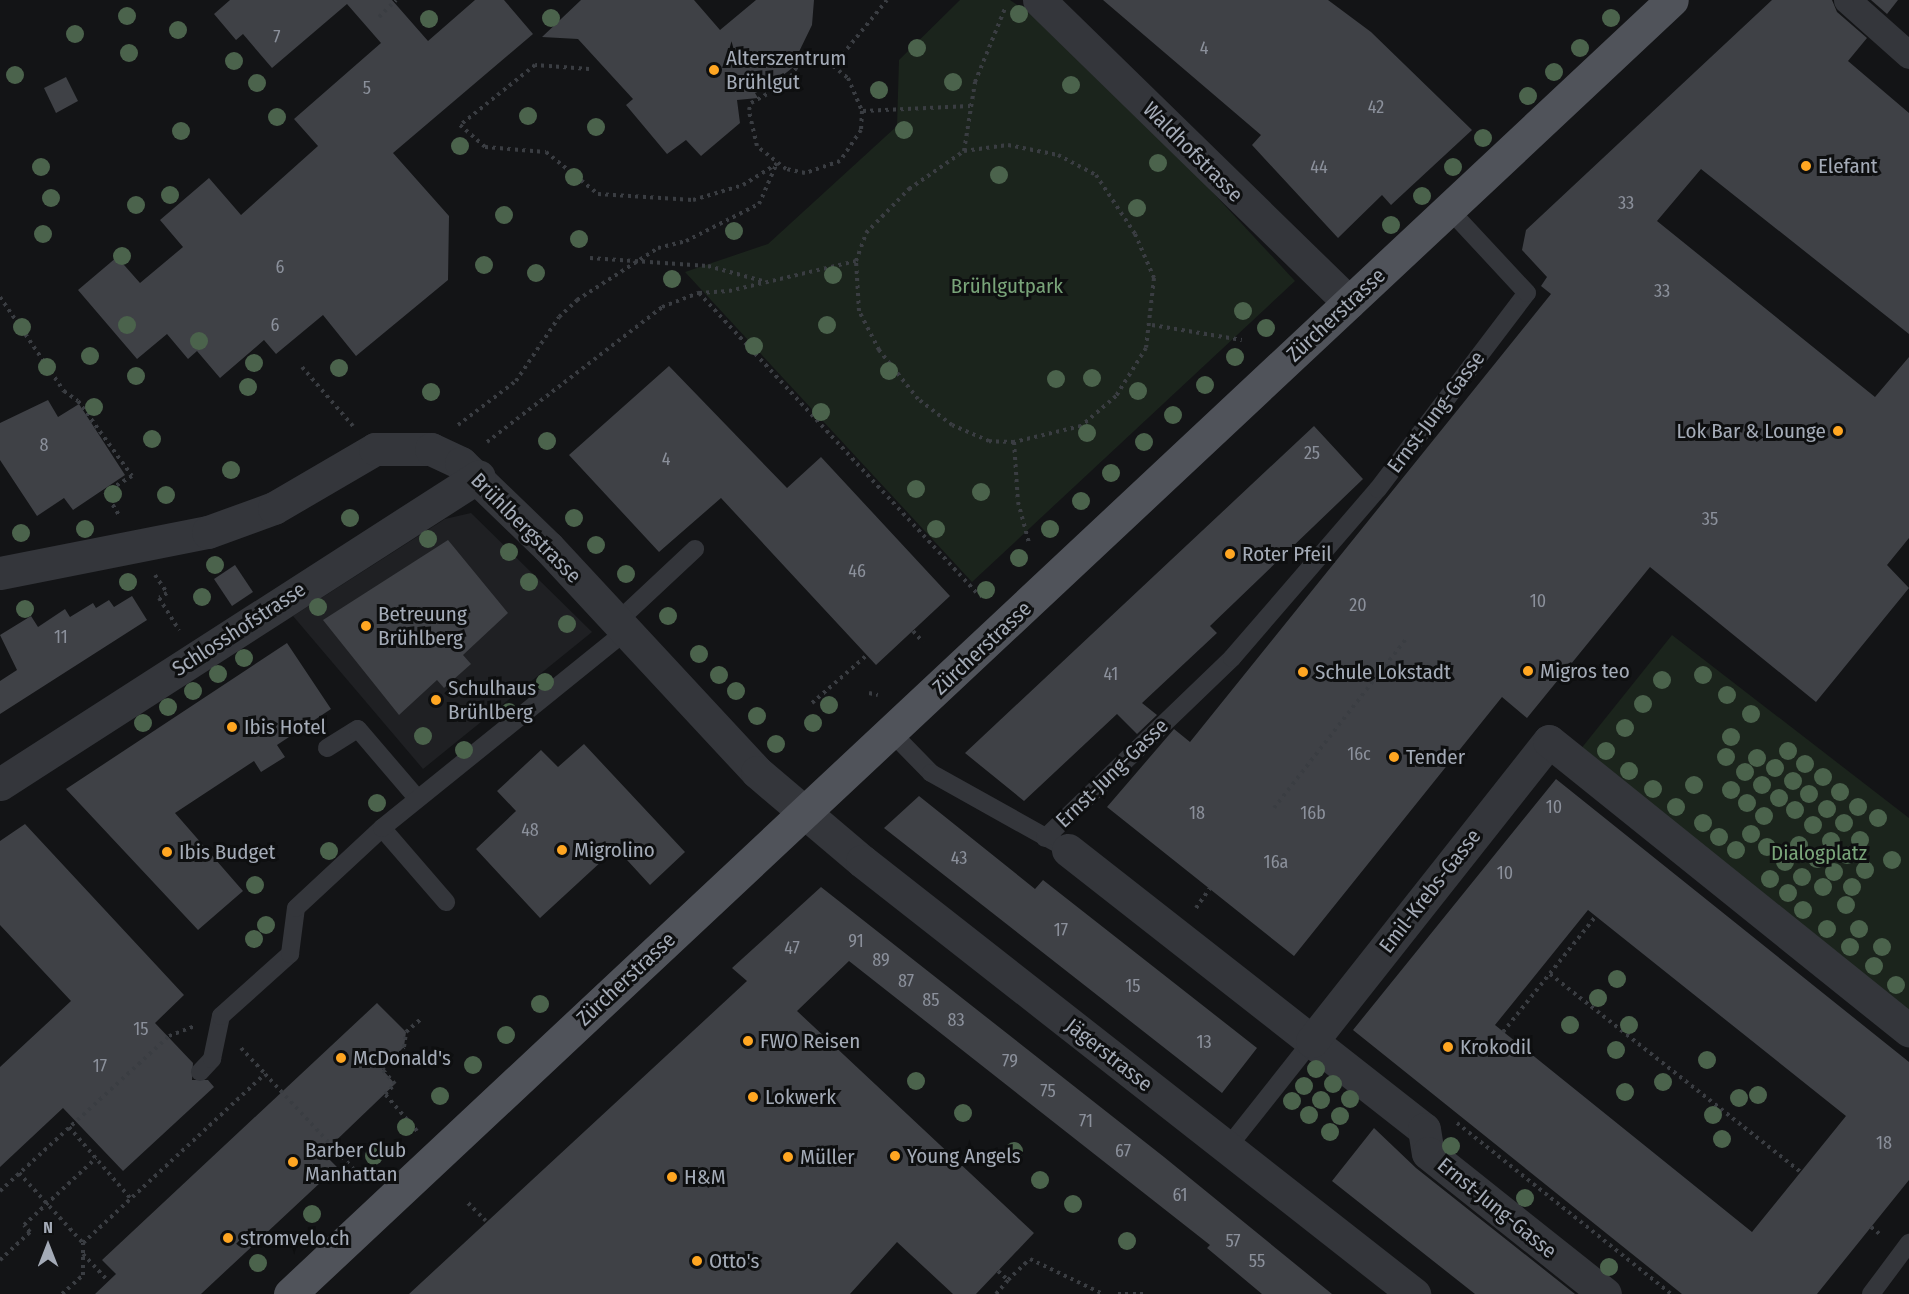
<!DOCTYPE html>
<html>
<head>
<meta charset="utf-8">
<style>
  body { margin:0 }
  #map { position:relative; width:1909px; height:1294px; overflow:hidden; background:#131416; font-family:"Fira Sans Condensed",sans-serif }
  div>[style] { position:absolute }
  .built>* { inset:0; background:#1f2023 }
  .green>* { inset:0; background:#1b241c }
  .building>* { inset:0; background:#3f4146 }
  .path>* { height:4px; margin-top:-2px; transform-origin:0; background:repeating-linear-gradient(90deg,#3a3d42 0 3px,transparent 0 7.5px) }
  .service>* { height:18px; margin:-9px; padding:0 9px; transform-origin:9px; border-radius:9px; background:#34363b }
  .pedestrian>* { height:27px; margin:-13.5px; padding:0 13.5px; transform-origin:13.5px; border-radius:13.5px; background:#34363b }
  .minor>* { height:33px; margin:-16.5px; padding:0 16.5px; transform-origin:16.5px; border-radius:16.5px; background:#34363b }
  .primary>* { height:33px; margin:-16.5px; padding:0 16.5px; transform-origin:16.5px; border-radius:16.5px; background:#50535a }
  .trees>* { width:18px; height:18px; margin:-9px; border-radius:50%; background:#4b634c }
  .dots>* { width:16px; height:16px; translate:-50% -50%; box-sizing:border-box; border:3px solid #0e0f10; border-radius:50% }
  span { translate:-50% -50%; white-space:nowrap; text-align:center; line-height:1.15; -webkit-text-stroke:6px #0e0f10; paint-order:stroke }
  .number-label { font-size:18px; color:#8b909b }
  .number-label span { -webkit-text-stroke-width:0 }
  .poi-label { font-size:21px; color:#a4abb7 }
  .left { translate:0 -50%; text-align:left }
  .right { translate:-100% -50%; text-align:right }
  .street-label { font-size:21px; color:#a4abb7 }
  .park-label { font-size:21px; color:#79a479 }
  .north { position:absolute; left:18px; top:1216px; width:60px; height:60px; -webkit-text-stroke:4px #0e0f10; paint-order:stroke; rotate:0deg; font-size:16px; font-weight:700; line-height:24px; text-align:center; color:#a4abb7 }
  .north::after { content:''; display:block; margin:auto; width:21px; height:27px; background:#a4abb7; clip-path:polygon(50% 0,100% 100%,50% 72%,0 100%) }
</style>
</head>
<body>
<div id="map">
  <div class="built">
    <div style="clip-path:polygon(471px 513px,592px 632px,423px 769px,293px 616px,445px 519px)"></div>
  </div>
  <div class="green">
    <div style="clip-path:polygon(960px 0,1010px 0,1033px 16px,1162px 138px,1295px 281px,972px 582px,685px 272px,768px 244px,897px 126px,899px 60px)"></div>
    <div style="clip-path:polygon(1672px 635px,1909px 818px,1909px 1030px,1572px 760px)"></div>
  </div>
  <div class="building">
    <div style="clip-path:polygon(230px 0,392px 0,428px 41px,475px 0,504px 0,533px 34px,393px 153px,449px 216px,448px 280px,356px 356px,323px 315px,276px 354px,264px 340px,220px 378px,197px 351px,188px 359px,167px 334px,137px 359px,78px 290px,117px 257px,140px 283px,183px 247px,160px 220px,209px 178px,241px 215px,318px 146px,294px 119px,381px 43px,347px 4px,272px 68px,243px 34px,236px 40px,214px 14px)"></div>
    <div style="clip-path:polygon(581px 0,694px 0,720px 30px,756px 0,814px 0,812px 25px,795px 60px,800px 62px,778px 79px,781px 82px,755px 93px,758px 98px,737px 100px,740px 123px,701px 156px,686px 140px,667px 154px,626px 105px,633px 99px,578px 39px,542px 37px)"></div>
    <div style="clip-path:polygon(1103px 0,1328px 0,1371px 32px,1472px 130px,1391px 205px,1382px 195px,1338px 238px,1252px 145px,1261px 135px)"></div>
    <div style="clip-path:polygon(1772px 0,1832px 0,1837px 12px,1867px 38px,1848px 61px,1909px 113px,1909px 334px,1701px 169px,1657px 221px,1875px 397px,1909px 357px,1909px 538px,1887px 565px,1909px 588px,1816px 702px,1650px 567px,1527px 718px,1502px 697px,1294px 956px,1107px 807px,1174px 729px,1190px 742px,1551px 294px,1541px 286px,1547px 277px,1522px 250px,1526px 230px)"></div>
    <div style="clip-path:polygon(1871px 0,1898px 0,1887px 14px)"></div>
    <div style="clip-path:polygon(66px 77px,78px 101px,56px 113px,44px 88px)"></div>
    <div style="clip-path:polygon(669px 366px,787px 488px,821px 457px,950px 596px,876px 665px,721px 498px,659px 552px,569px 455px)"></div>
    <div style="clip-path:polygon(48px 400px,58px 417px,79px 404px,125px 475px,73px 510px,64px 498px,37px 516px,0 460px,0 423px)"></div>
    <div style="clip-path:polygon(1314px 426px,1363px 479px,1210px 626px,1217px 633px,1142px 703px,1157px 715px,1137px 734px,1117px 714px,1024px 801px,965px 753px)"></div>
    <div style="clip-path:polygon(448px 540px,508px 613px,463px 655px,471px 664px,444px 688px,437px 680px,399px 715px,323px 620px)"></div>
    <div style="clip-path:polygon(235px 565px,253px 592px,232px 606px,214px 579px)"></div>
    <div style="clip-path:polygon(132px 596px,147px 620px,0 714px,0 681px,17px 670px,0 635px,31px 616px,38px 627px,65px 609px,70px 617px,93px 603px,96px 608px,109px 600px,114px 607px)"></div>
    <div style="clip-path:polygon(287px 643px,331px 709px,277px 745px,285px 757px,261px 772px,254px 761px,175px 813px,243px 891px,198px 930px,66px 789px)"></div>
    <div style="clip-path:polygon(584px 744px,685px 852px,650px 885px,616px 848px,540px 918px,476px 849px,516px 811px,497px 791px,541px 750px,558px 767px)"></div>
    <div style="clip-path:polygon(evenodd,1556px 779px,1909px 1062px,1909px 1180px,1817px 1294px,1682px 1294px,1353px 1030px,1556px 779px,1588px 910px,1846px 1116px,1752px 1232px,1495px 1025px,1588px 910px)"></div>
    <div style="clip-path:polygon(919px 796px,1035px 889px,1043px 880px,1257px 1048px,1222px 1093px,884px 828px)"></div>
    <div style="clip-path:polygon(25px 824px,184px 995px,155px 1023px,193px 1063px,192px 1080px,208px 1080px,214px 1087px,123px 1171px,63px 1108px,0 1167px,0 1067px,71px 1001px,0 925px,0 841px)"></div>
    <div style="clip-path:polygon(821px 887px,1164px 1157px,1332px 1294px,1262px 1294px,1207px 1248px,1210px 1245px,849px 961px,797px 1011px,1034px 1233px,976px 1294px,953px 1294px,897px 1242px,850px 1294px,409px 1294px,747px 981px,732px 968px)"></div>
    <div style="clip-path:polygon(377px 1003px,406px 1032px,404px 1047px,382px 1069px,395px 1084px,323px 1153px,337px 1167px,201px 1294px,95px 1294px,116px 1274px,102px 1260px)"></div>
    <div style="clip-path:polygon(1374px 1128px,1416px 1168px,1575px 1294px,1475px 1294px,1332px 1181px)"></div>
  </div>
  <div class="path">
    <div style="left:379px;top:17px;width:24px;rotate:-45deg"></div>
    <div style="left:801px;top:60px;width:33px;rotate:11deg"></div>
    <div style="left:833px;top:66px;width:19px;rotate:39deg"></div>
    <div style="left:848px;top:78px;width:36px;rotate:67deg"></div>
    <div style="left:862px;top:111px;width:19px;rotate:93deg"></div>
    <div style="left:861px;top:130px;width:37px;rotate:124deg"></div>
    <div style="left:840px;top:161px;width:37px;rotate:161deg"></div>
    <div style="left:805px;top:173px;width:19px;rotate:-168deg"></div>
    <div style="left:786px;top:169px;width:37px;rotate:-142deg"></div>
    <div style="left:757px;top:146px;width:37px;rotate:-103deg"></div>
    <div style="left:749px;top:110px;width:7px;rotate:-74deg"></div>
    <div style="left:751px;top:103px;width:41px;rotate:-29.1deg"></div>
    <div style="left:787px;top:83px;width:27px;rotate:-59deg"></div>
    <div style="left:833px;top:66px;width:85px;rotate:-50.7deg"></div>
    <div style="left:589px;top:69px;width:54px;rotate:-175.8deg"></div>
    <div style="left:535px;top:65px;width:96px;rotate:141.3deg"></div>
    <div style="left:460px;top:125px;width:33px;rotate:41deg"></div>
    <div style="left:485px;top:147px;width:61px;rotate:4.7deg"></div>
    <div style="left:546px;top:152px;width:67px;rotate:38.9deg"></div>
    <div style="left:598px;top:194px;width:95px;rotate:3.6deg"></div>
    <div style="left:693px;top:200px;width:52px;rotate:-16.7deg"></div>
    <div style="left:743px;top:185px;width:40px;rotate:-32deg"></div>
    <div style="left:863px;top:111px;width:107px;rotate:-2.7deg"></div>
    <div style="left:1008px;top:145px;width:51px;rotate:11.3deg"></div>
    <div style="left:1058px;top:155px;width:43px;rotate:27.8deg"></div>
    <div style="left:1096px;top:175px;width:71px;rotate:56.5deg"></div>
    <div style="left:1135px;top:234px;width:48px;rotate:66.6deg"></div>
    <div style="left:1154px;top:278px;width:70px;rotate:96.5deg"></div>
    <div style="left:1146px;top:348px;width:57px;rotate:122deg"></div>
    <div style="left:1116px;top:396px;width:46px;rotate:139.4deg"></div>
    <div style="left:1081px;top:426px;width:69px;rotate:166.6deg"></div>
    <div style="left:1014px;top:442px;width:25px;rotate:-178deg"></div>
    <div style="left:989px;top:441px;width:40px;rotate:-156.6deg"></div>
    <div style="left:952px;top:425px;width:43px;rotate:-142.6deg"></div>
    <div style="left:918px;top:399px;width:63px;rotate:-128.5deg"></div>
    <div style="left:879px;top:350px;width:44px;rotate:-117.1deg"></div>
    <div style="left:859px;top:311px;width:50px;rotate:-93.4deg"></div>
    <div style="left:856px;top:261px;width:30px;rotate:-70deg"></div>
    <div style="left:866px;top:233px;width:62px;rotate:-45.7deg"></div>
    <div style="left:909px;top:189px;width:67px;rotate:-34.6deg"></div>
    <div style="left:964px;top:151px;width:44px;rotate:-7.8deg"></div>
    <div style="left:964px;top:151px;width:70px;rotate:-80.9deg"></div>
    <div style="left:975px;top:82px;width:82px;rotate:-67.8deg"></div>
    <div style="left:590px;top:258px;width:118px;rotate:3.9deg"></div>
    <div style="left:708px;top:266px;width:60px;rotate:15.4deg"></div>
    <div style="left:699px;top:293px;width:408px;rotate:47.2deg"></div>
    <div style="left:0;top:297px;width:114px;rotate:55.8deg"></div>
    <div style="left:64px;top:391px;width:17px;rotate:36deg"></div>
    <div style="left:78px;top:401px;width:92px;rotate:54.2deg"></div>
    <div style="left:132px;top:476px;width:31px;rotate:149deg"></div>
    <div style="left:105px;top:492px;width:27px;rotate:59deg"></div>
    <div style="left:1152px;top:325px;width:91px;rotate:9.5deg"></div>
    <div style="left:302px;top:367px;width:78px;rotate:49.2deg"></div>
    <div style="left:458px;top:425px;width:73px;rotate:-37.2deg"></div>
    <div style="left:516px;top:381px;width:77px;rotate:-56.1deg"></div>
    <div style="left:559px;top:317px;width:25px;rotate:-43deg"></div>
    <div style="left:577px;top:300px;width:96px;rotate:-32.7deg"></div>
    <div style="left:658px;top:248px;width:29px;rotate:-14deg"></div>
    <div style="left:686px;top:241px;width:82px;rotate:-26.9deg"></div>
    <div style="left:759px;top:204px;width:43px;rotate:-66.4deg"></div>
    <div style="left:487px;top:442px;width:221px;rotate:-37.6deg"></div>
    <div style="left:662px;top:307px;width:40px;rotate:-21deg"></div>
    <div style="left:699px;top:293px;width:30px;rotate:-4deg"></div>
    <div style="left:729px;top:291px;width:130px;rotate:-13.3deg"></div>
    <div style="left:1014px;top:442px;width:60px;rotate:86.2deg"></div>
    <div style="left:1018px;top:502px;width:42px;rotate:75deg"></div>
    <div style="left:155px;top:575px;width:22px;rotate:56deg"></div>
    <div style="left:167px;top:593px;width:9px;rotate:148deg"></div>
    <div style="left:159px;top:598px;width:38px;rotate:58deg"></div>
    <div style="left:981px;top:587px;width:11px;rotate:85deg"></div>
    <div style="left:913px;top:631px;width:15px;rotate:48deg"></div>
    <div style="left:869px;top:693px;width:9px;rotate:13deg"></div>
    <div style="left:812px;top:703px;width:73px;rotate:-41.1deg"></div>
    <div style="left:1274px;top:808px;width:214px;rotate:-52deg"></div>
    <div style="left:1196px;top:908px;width:24px;rotate:-55deg"></div>
    <div style="left:1550px;top:974px;width:320px;rotate:38.3deg"></div>
    <div style="left:1503px;top:1032px;width:149px;rotate:-51.3deg"></div>
    <div style="left:241px;top:1048px;width:35px;rotate:47deg"></div>
    <div style="left:1457px;top:1123px;width:274px;rotate:38.6deg"></div>
    <div style="left:69px;top:1127px;width:94px;rotate:49.3deg"></div>
    <div style="left:417px;top:1131px;width:49px;rotate:-130.9deg"></div>
    <div style="left:385px;top:1094px;width:14px;rotate:-45deg"></div>
    <div style="left:395px;top:1084px;width:20px;rotate:-131deg"></div>
    <div style="left:382px;top:1069px;width:31px;rotate:-45deg"></div>
    <div style="left:404px;top:1047px;width:15px;rotate:-82deg"></div>
    <div style="left:406px;top:1032px;width:20px;rotate:-41deg"></div>
    <div style="left:19px;top:1173px;width:95px;rotate:47.6deg"></div>
    <div style="left:0;top:1191px;width:229px;rotate:-42.5deg"></div>
    <div style="left:169px;top:1036px;width:26px;rotate:-21deg"></div>
    <div style="left:468px;top:1203px;width:25px;rotate:45deg"></div>
    <div style="left:1871px;top:1227px;width:14px;rotate:39deg"></div>
    <div style="left:83px;top:1254px;width:37px;rotate:47deg"></div>
    <div style="left:0;top:1260px;width:41px;rotate:-43deg"></div>
    <div style="left:30px;top:1232px;width:9px;rotate:-131deg"></div>
    <div style="left:24px;top:1225px;width:98px;rotate:-42.9deg"></div>
    <div style="left:998px;top:1271px;width:13px;rotate:42deg"></div>
    <div style="left:1008px;top:1280px;width:30px;rotate:-44deg"></div>
    <div style="left:1030px;top:1259px;width:81px;rotate:25.6deg"></div>
    <div style="left:62px;top:1294px;width:28px;rotate:-42deg"></div>
    <div style="left:83px;top:1275px;width:32px;rotate:-90deg"></div>
    <div style="left:83px;top:1243px;width:248px;rotate:-42.9deg"></div>
    <div style="left:265px;top:1074px;width:145px;rotate:47deg"></div>
    <div style="left:996px;top:1294px;width:18px;rotate:-49deg"></div>
    <div style="left:1118px;top:1294px;width:26px"></div>
  </div>
  <div class="service">
    <div style="left:617px;top:622px;width:107px;rotate:-43.1deg"></div>
    <div style="left:892px;top:733px;width:56px;rotate:45.7deg"></div>
    <div style="left:931px;top:773px;width:143px;rotate:29.2deg"></div>
    <div style="left:327px;top:748px;width:36px;rotate:-32deg"></div>
    <div style="left:358px;top:729px;width:91px;rotate:49.5deg"></div>
    <div style="left:382px;top:828px;width:98px;rotate:49.1deg"></div>
    <div style="left:1045px;top:838px;width:260px;rotate:-43.9deg"></div>
    <div style="left:1232px;top:658px;width:223px;rotate:-49.2deg"></div>
    <div style="left:1378px;top:489px;width:246px;rotate:-52.8deg"></div>
    <div style="left:1527px;top:293px;width:115px;rotate:-132.9deg"></div>
    <div style="left:200px;top:1072px;width:18px;rotate:-47deg"></div>
    <div style="left:212px;top:1059px;width:44px;rotate:-78.2deg"></div>
    <div style="left:221px;top:1016px;width:93px;rotate:-41.9deg"></div>
    <div style="left:290px;top:954px;width:46px;rotate:-82.6deg"></div>
    <div style="left:296px;top:908px;width:117px;rotate:-42.9deg"></div>
    <div style="left:382px;top:828px;width:314px;rotate:-38.9deg"></div>
    <div style="left:1228px;top:1147px;width:135px;rotate:-51.6deg"></div>
    <div style="left:1871px;top:1294px;width:64px;rotate:-53.3deg"></div>
  </div>
  <div class="pedestrian">
    <div style="left:1847px;top:0;width:83px;rotate:41.6deg"></div>
  </div>
  <div class="minor">
    <div style="left:1039px;top:0;width:433px;rotate:44.3deg"></div>
    <div style="left:0;top:573px;width:212px;rotate:-11.2deg"></div>
    <div style="left:208px;top:532px;width:70px;rotate:-20deg"></div>
    <div style="left:274px;top:508px;width:117px;rotate:-30.3deg"></div>
    <div style="left:375px;top:449px;width:56px"></div>
    <div style="left:431px;top:449px;width:33px;rotate:25deg"></div>
    <div style="left:461px;top:463px;width:121px;rotate:44deg"></div>
    <div style="left:548px;top:547px;width:307px;rotate:47.1deg"></div>
    <div style="left:757px;top:772px;width:138px;rotate:40.3deg"></div>
    <div style="left:862px;top:861px;width:702px;rotate:38.11deg"></div>
    <div style="left:0;top:784px;width:569px;rotate:-32.74deg"></div>
    <div style="left:1068px;top:850px;width:452px;rotate:38.1deg"></div>
    <div style="left:1424px;top:1129px;width:24px;rotate:81deg"></div>
    <div style="left:1428px;top:1153px;width:226px;rotate:38.5deg"></div>
    <div style="left:1312px;top:1041px;width:382px;rotate:-51.7deg"></div>
    <div style="left:1549px;top:741px;width:462px;rotate:38.8deg"></div>
  </div>
  <div class="primary">
    <div style="left:290px;top:1294px;width:1893px;rotate:-43.12deg"></div>
  </div>
  <div class="trees">
    <div style="left:1019px;top:14px"></div>
    <div style="left:127px;top:16px"></div>
    <div style="left:551px;top:18px"></div>
    <div style="left:1611px;top:18px"></div>
    <div style="left:429px;top:19px"></div>
    <div style="left:178px;top:30px"></div>
    <div style="left:75px;top:34px"></div>
    <div style="left:917px;top:48px"></div>
    <div style="left:1580px;top:48px"></div>
    <div style="left:129px;top:53px"></div>
    <div style="left:234px;top:61px"></div>
    <div style="left:1554px;top:72px"></div>
    <div style="left:15px;top:75px"></div>
    <div style="left:953px;top:82px"></div>
    <div style="left:257px;top:83px"></div>
    <div style="left:1071px;top:85px"></div>
    <div style="left:879px;top:90px"></div>
    <div style="left:1528px;top:96px"></div>
    <div style="left:528px;top:116px"></div>
    <div style="left:277px;top:117px"></div>
    <div style="left:596px;top:127px"></div>
    <div style="left:904px;top:130px"></div>
    <div style="left:181px;top:131px"></div>
    <div style="left:1483px;top:138px"></div>
    <div style="left:460px;top:146px"></div>
    <div style="left:1158px;top:163px"></div>
    <div style="left:41px;top:167px"></div>
    <div style="left:1453px;top:167px"></div>
    <div style="left:999px;top:175px"></div>
    <div style="left:574px;top:177px"></div>
    <div style="left:170px;top:195px"></div>
    <div style="left:1422px;top:196px"></div>
    <div style="left:51px;top:198px"></div>
    <div style="left:136px;top:205px"></div>
    <div style="left:1137px;top:208px"></div>
    <div style="left:504px;top:215px"></div>
    <div style="left:1391px;top:225px"></div>
    <div style="left:734px;top:231px"></div>
    <div style="left:43px;top:234px"></div>
    <div style="left:579px;top:239px"></div>
    <div style="left:122px;top:256px"></div>
    <div style="left:484px;top:265px"></div>
    <div style="left:536px;top:273px"></div>
    <div style="left:833px;top:275px"></div>
    <div style="left:672px;top:279px"></div>
    <div style="left:1243px;top:311px"></div>
    <div style="left:127px;top:325px"></div>
    <div style="left:827px;top:325px"></div>
    <div style="left:22px;top:327px"></div>
    <div style="left:1266px;top:328px"></div>
    <div style="left:199px;top:341px"></div>
    <div style="left:754px;top:346px"></div>
    <div style="left:90px;top:356px"></div>
    <div style="left:1235px;top:357px"></div>
    <div style="left:254px;top:363px"></div>
    <div style="left:47px;top:367px"></div>
    <div style="left:339px;top:368px"></div>
    <div style="left:889px;top:371px"></div>
    <div style="left:136px;top:376px"></div>
    <div style="left:1092px;top:378px"></div>
    <div style="left:1056px;top:379px"></div>
    <div style="left:1205px;top:385px"></div>
    <div style="left:248px;top:387px"></div>
    <div style="left:1138px;top:391px"></div>
    <div style="left:431px;top:392px"></div>
    <div style="left:94px;top:407px"></div>
    <div style="left:821px;top:412px"></div>
    <div style="left:1173px;top:415px"></div>
    <div style="left:1087px;top:433px"></div>
    <div style="left:152px;top:439px"></div>
    <div style="left:547px;top:441px"></div>
    <div style="left:1144px;top:442px"></div>
    <div style="left:231px;top:470px"></div>
    <div style="left:1111px;top:473px"></div>
    <div style="left:916px;top:489px"></div>
    <div style="left:981px;top:492px"></div>
    <div style="left:113px;top:494px"></div>
    <div style="left:166px;top:495px"></div>
    <div style="left:1081px;top:501px"></div>
    <div style="left:350px;top:518px"></div>
    <div style="left:574px;top:518px"></div>
    <div style="left:85px;top:529px"></div>
    <div style="left:936px;top:529px"></div>
    <div style="left:1050px;top:529px"></div>
    <div style="left:21px;top:533px"></div>
    <div style="left:428px;top:539px"></div>
    <div style="left:596px;top:545px"></div>
    <div style="left:509px;top:552px"></div>
    <div style="left:1019px;top:558px"></div>
    <div style="left:215px;top:565px"></div>
    <div style="left:626px;top:574px"></div>
    <div style="left:128px;top:582px"></div>
    <div style="left:529px;top:582px"></div>
    <div style="left:986px;top:590px"></div>
    <div style="left:202px;top:597px"></div>
    <div style="left:318px;top:607px"></div>
    <div style="left:25px;top:609px"></div>
    <div style="left:668px;top:616px"></div>
    <div style="left:567px;top:624px"></div>
    <div style="left:699px;top:654px"></div>
    <div style="left:244px;top:658px"></div>
    <div style="left:218px;top:674px"></div>
    <div style="left:719px;top:675px"></div>
    <div style="left:1703px;top:675px"></div>
    <div style="left:1662px;top:680px"></div>
    <div style="left:545px;top:682px"></div>
    <div style="left:193px;top:691px"></div>
    <div style="left:736px;top:691px"></div>
    <div style="left:1727px;top:695px"></div>
    <div style="left:1643px;top:704px"></div>
    <div style="left:829px;top:705px"></div>
    <div style="left:168px;top:707px"></div>
    <div style="left:509px;top:712px"></div>
    <div style="left:1751px;top:714px"></div>
    <div style="left:757px;top:716px"></div>
    <div style="left:143px;top:723px"></div>
    <div style="left:813px;top:723px"></div>
    <div style="left:1625px;top:728px"></div>
    <div style="left:423px;top:736px"></div>
    <div style="left:1731px;top:737px"></div>
    <div style="left:776px;top:744px"></div>
    <div style="left:464px;top:750px"></div>
    <div style="left:1606px;top:751px"></div>
    <div style="left:1788px;top:751px"></div>
    <div style="left:1726px;top:757px"></div>
    <div style="left:1757px;top:758px"></div>
    <div style="left:1805px;top:764px"></div>
    <div style="left:1775px;top:768px"></div>
    <div style="left:1629px;top:771px"></div>
    <div style="left:1745px;top:772px"></div>
    <div style="left:1823px;top:777px"></div>
    <div style="left:1793px;top:781px"></div>
    <div style="left:1694px;top:785px"></div>
    <div style="left:1762px;top:785px"></div>
    <div style="left:1653px;top:789px"></div>
    <div style="left:1731px;top:790px"></div>
    <div style="left:1840px;top:792px"></div>
    <div style="left:1809px;top:794px"></div>
    <div style="left:1779px;top:798px"></div>
    <div style="left:377px;top:803px"></div>
    <div style="left:1747px;top:803px"></div>
    <div style="left:1676px;top:807px"></div>
    <div style="left:1858px;top:807px"></div>
    <div style="left:1827px;top:809px"></div>
    <div style="left:1795px;top:810px"></div>
    <div style="left:1764px;top:816px"></div>
    <div style="left:1878px;top:818px"></div>
    <div style="left:1703px;top:823px"></div>
    <div style="left:1844px;top:823px"></div>
    <div style="left:1813px;top:825px"></div>
    <div style="left:1751px;top:834px"></div>
    <div style="left:1719px;top:837px"></div>
    <div style="left:1860px;top:840px"></div>
    <div style="left:1831px;top:841px"></div>
    <div style="left:1799px;top:845px"></div>
    <div style="left:1767px;top:847px"></div>
    <div style="left:1736px;top:850px"></div>
    <div style="left:329px;top:851px"></div>
    <div style="left:1847px;top:855px"></div>
    <div style="left:1817px;top:859px"></div>
    <div style="left:1892px;top:860px"></div>
    <div style="left:1785px;top:862px"></div>
    <div style="left:1865px;top:870px"></div>
    <div style="left:1834px;top:872px"></div>
    <div style="left:1802px;top:877px"></div>
    <div style="left:1770px;top:879px"></div>
    <div style="left:255px;top:885px"></div>
    <div style="left:1823px;top:887px"></div>
    <div style="left:1852px;top:887px"></div>
    <div style="left:1788px;top:893px"></div>
    <div style="left:1846px;top:905px"></div>
    <div style="left:1803px;top:910px"></div>
    <div style="left:266px;top:925px"></div>
    <div style="left:1827px;top:929px"></div>
    <div style="left:1859px;top:929px"></div>
    <div style="left:254px;top:939px"></div>
    <div style="left:1850px;top:947px"></div>
    <div style="left:1882px;top:947px"></div>
    <div style="left:1874px;top:966px"></div>
    <div style="left:1617px;top:979px"></div>
    <div style="left:1896px;top:985px"></div>
    <div style="left:1598px;top:998px"></div>
    <div style="left:540px;top:1004px"></div>
    <div style="left:1570px;top:1025px"></div>
    <div style="left:1629px;top:1025px"></div>
    <div style="left:506px;top:1035px"></div>
    <div style="left:1616px;top:1050px"></div>
    <div style="left:1707px;top:1060px"></div>
    <div style="left:473px;top:1065px"></div>
    <div style="left:1316px;top:1069px"></div>
    <div style="left:916px;top:1081px"></div>
    <div style="left:1663px;top:1082px"></div>
    <div style="left:1333px;top:1084px"></div>
    <div style="left:1304px;top:1086px"></div>
    <div style="left:1625px;top:1092px"></div>
    <div style="left:1758px;top:1095px"></div>
    <div style="left:440px;top:1096px"></div>
    <div style="left:1739px;top:1098px"></div>
    <div style="left:1350px;top:1099px"></div>
    <div style="left:1321px;top:1100px"></div>
    <div style="left:1292px;top:1101px"></div>
    <div style="left:963px;top:1113px"></div>
    <div style="left:1309px;top:1115px"></div>
    <div style="left:1713px;top:1115px"></div>
    <div style="left:1340px;top:1116px"></div>
    <div style="left:406px;top:1127px"></div>
    <div style="left:1330px;top:1132px"></div>
    <div style="left:1722px;top:1139px"></div>
    <div style="left:1451px;top:1146px"></div>
    <div style="left:1014px;top:1151px"></div>
    <div style="left:374px;top:1156px"></div>
    <div style="left:1040px;top:1180px"></div>
    <div style="left:1525px;top:1198px"></div>
    <div style="left:1073px;top:1204px"></div>
    <div style="left:312px;top:1214px"></div>
    <div style="left:1127px;top:1241px"></div>
    <div style="left:258px;top:1263px"></div>
    <div style="left:1609px;top:1267px"></div>
  </div>
  <div class="dots">
    <div style="left:714px;top:70px;background:#ffa622"></div>
    <div style="left:1806px;top:166px;background:#ffa622"></div>
    <div style="left:1838px;top:431px;background:#ffa622"></div>
    <div style="left:1230px;top:554px;background:#ffa622"></div>
    <div style="left:366px;top:626px;background:#ffa622"></div>
    <div style="left:1528px;top:671px;background:#ffa622"></div>
    <div style="left:1303px;top:672px;background:#ffa622"></div>
    <div style="left:436px;top:700px;background:#ffa622"></div>
    <div style="left:232px;top:727px;background:#ffa622"></div>
    <div style="left:1394px;top:757px;background:#ffa622"></div>
    <div style="left:562px;top:850px;background:#ffa622"></div>
    <div style="left:167px;top:852px;background:#ffa622"></div>
    <div style="left:748px;top:1041px;background:#ffa622"></div>
    <div style="left:1448px;top:1047px;background:#ffa622"></div>
    <div style="left:341px;top:1058px;background:#ffa622"></div>
    <div style="left:753px;top:1097px;background:#ffa622"></div>
    <div style="left:895px;top:1156px;background:#ffa622"></div>
    <div style="left:788px;top:1157px;background:#ffa622"></div>
    <div style="left:293px;top:1162px;background:#ffa622"></div>
    <div style="left:672px;top:1177px;background:#ffa622"></div>
    <div style="left:228px;top:1238px;background:#ffa622"></div>
    <div style="left:697px;top:1261px;background:#ffa622"></div>
  </div>
  <div class="number-label">
    <span style="left:277px;top:37px">7</span>
    <span style="left:1204px;top:48px">4</span>
    <span style="left:367px;top:88px">5</span>
    <span style="left:1376px;top:107px">42</span>
    <span style="left:1319px;top:167px">44</span>
    <span style="left:1626px;top:203px">33</span>
    <span style="left:280px;top:267px">6</span>
    <span style="left:1662px;top:291px">33</span>
    <span style="left:275px;top:325px">6</span>
    <span style="left:44px;top:445px">8</span>
    <span style="left:1312px;top:453px">25</span>
    <span style="left:666px;top:459px">4</span>
    <span style="left:1710px;top:519px">35</span>
    <span style="left:857px;top:571px">46</span>
    <span style="left:1538px;top:601px">10</span>
    <span style="left:1358px;top:605px">20</span>
    <span style="left:61px;top:637px">11</span>
    <span style="left:1111px;top:674px">41</span>
    <span style="left:1359px;top:754px">16c</span>
    <span style="left:1554px;top:807px">10</span>
    <span style="left:1197px;top:813px">18</span>
    <span style="left:1313px;top:813px">16b</span>
    <span style="left:530px;top:830px">48</span>
    <span style="left:959px;top:858px">43</span>
    <span style="left:1276px;top:862px">16a</span>
    <span style="left:1505px;top:873px">10</span>
    <span style="left:1061px;top:930px">17</span>
    <span style="left:856px;top:941px">91</span>
    <span style="left:792px;top:948px">47</span>
    <span style="left:881px;top:960px">89</span>
    <span style="left:906px;top:981px">87</span>
    <span style="left:1133px;top:986px">15</span>
    <span style="left:931px;top:1000px">85</span>
    <span style="left:956px;top:1020px">83</span>
    <span style="left:141px;top:1029px">15</span>
    <span style="left:1204px;top:1042px">13</span>
    <span style="left:1010px;top:1061px">79</span>
    <span style="left:100px;top:1066px">17</span>
    <span style="left:1048px;top:1091px">75</span>
    <span style="left:1086px;top:1121px">71</span>
    <span style="left:1884px;top:1143px">18</span>
    <span style="left:1123px;top:1151px">67</span>
    <span style="left:1180px;top:1195px">61</span>
    <span style="left:1233px;top:1241px">57</span>
    <span style="left:1257px;top:1261px">55</span>
  </div>
  <div class="poi-label">
    <span class="left" style="left:726px;top:70px">Alterszentrum<br>Brühlgut</span>
    <span class="left" style="left:1818px;top:166px">Elefant</span>
    <span class="right" style="left:1826px;top:431px">Lok Bar &amp; Lounge</span>
    <span class="left" style="left:1242px;top:554px">Roter Pfeil</span>
    <span class="left" style="left:378px;top:626px">Betreuung<br>Brühlberg</span>
    <span class="left" style="left:1540px;top:671px">Migros teo</span>
    <span class="left" style="left:1315px;top:672px">Schule Lokstadt</span>
    <span class="left" style="left:448px;top:700px">Schulhaus<br>Brühlberg</span>
    <span class="left" style="left:244px;top:727px">Ibis Hotel</span>
    <span class="left" style="left:1406px;top:757px">Tender</span>
    <span class="left" style="left:574px;top:850px">Migrolino</span>
    <span class="left" style="left:179px;top:852px">Ibis Budget</span>
    <span class="left" style="left:760px;top:1041px">FWO Reisen</span>
    <span class="left" style="left:1460px;top:1047px">Krokodil</span>
    <span class="left" style="left:353px;top:1058px">McDonald's</span>
    <span class="left" style="left:765px;top:1097px">Lokwerk</span>
    <span class="left" style="left:305px;top:1162px">Barber Club<br>Manhattan</span>
    <span class="left" style="left:907px;top:1156px">Young Angels</span>
    <span class="left" style="left:800px;top:1157px">Müller</span>
    <span class="left" style="left:684px;top:1177px">H&amp;M</span>
    <span class="left" style="left:240px;top:1238px">stromvelo.ch</span>
    <span class="left" style="left:709px;top:1261px">Otto's</span>
  </div>
  <div class="street-label">
    <span style="left:1193px;top:152px;rotate:45deg">Waldhofstrasse</span>
    <span style="left:1336px;top:315px;rotate:-43deg">Zürcherstrasse</span>
    <span style="left:1436px;top:412px;rotate:-53deg">Ernst-Jung-Gasse</span>
    <span style="left:526px;top:528px;rotate:45deg">Brühlbergstrasse</span>
    <span style="left:239px;top:629px;rotate:-33deg">Schlosshofstrasse</span>
    <span style="left:982px;top:648px;rotate:-43deg">Zürcherstrasse</span>
    <span style="left:1112px;top:773px;rotate:-44deg">Ernst-Jung-Gasse</span>
    <span style="left:1430px;top:891px;rotate:-52deg">Emil-Krebs-Gasse</span>
    <span style="left:626px;top:979px;rotate:-43deg">Zürcherstrasse</span>
    <span style="left:1109px;top:1055px;rotate:38deg">Jägerstrasse</span>
    <span style="left:1497px;top:1208px;rotate:39deg">Ernst-Jung-Gasse</span>
  </div>
  <div class="park-label">
    <span style="left:1007px;top:286px">Brühlgutpark</span>
    <span style="left:1819px;top:853px">Dialogplatz</span>
  </div>
  <div class="north">N</div>
</div>
</body>
</html>
